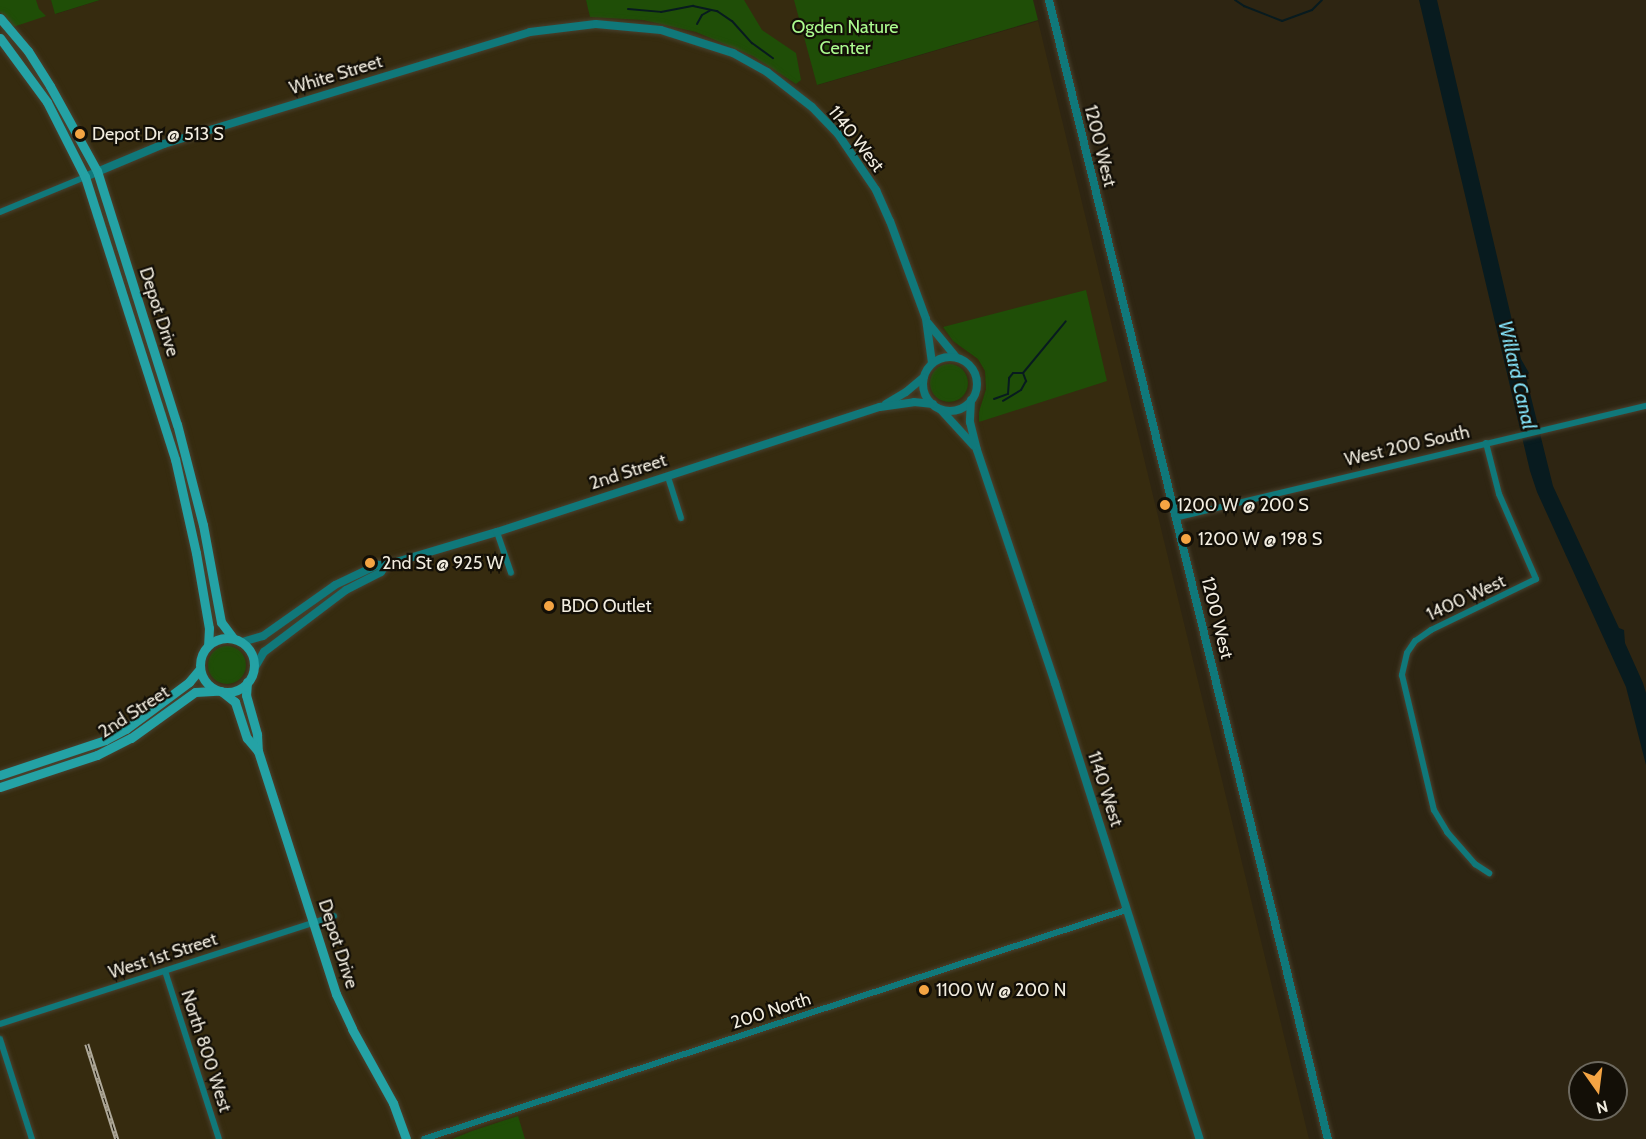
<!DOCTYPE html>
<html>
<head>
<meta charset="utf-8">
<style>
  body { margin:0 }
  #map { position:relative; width:1646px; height:1139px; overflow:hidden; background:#2e2512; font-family:Cabin,sans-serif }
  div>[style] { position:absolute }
  .built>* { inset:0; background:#362b0f }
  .green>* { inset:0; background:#1f4e07 }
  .round { border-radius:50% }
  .water>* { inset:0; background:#081b1f }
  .stream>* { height:2px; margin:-1px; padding:0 1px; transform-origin:1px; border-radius:1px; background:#081b1f }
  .roads { filter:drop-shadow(0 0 2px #49412f) drop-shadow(0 0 2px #49412f) }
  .minor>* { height:6px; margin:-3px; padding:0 3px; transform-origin:3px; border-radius:3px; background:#10787a }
  .tertiary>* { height:8px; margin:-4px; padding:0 4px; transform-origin:4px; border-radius:4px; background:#10787a }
  .tertiary>.ring { margin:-4px; padding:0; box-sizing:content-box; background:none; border:8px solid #10787a; border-radius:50% }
  .secondary>* { height:9px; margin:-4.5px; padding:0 4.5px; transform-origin:4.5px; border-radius:4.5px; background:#24a2a5 }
  .secondary>.ring { margin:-4.5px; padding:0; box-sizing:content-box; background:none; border:9px solid #24a2a5; border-radius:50% }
  .rail>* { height:4.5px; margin-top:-2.25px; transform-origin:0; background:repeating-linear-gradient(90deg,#130f07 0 7px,#afa99a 0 14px); box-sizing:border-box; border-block:2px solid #afa99a }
  .dots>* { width:16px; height:16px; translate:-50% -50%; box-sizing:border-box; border:3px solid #130f07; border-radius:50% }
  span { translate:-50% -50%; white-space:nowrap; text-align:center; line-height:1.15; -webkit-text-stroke:4.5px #130f07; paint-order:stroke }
  .park-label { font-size:18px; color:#acfb8f }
  .street-label { font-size:18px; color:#f2ede0 }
  .poi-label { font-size:18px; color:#f2ede0 }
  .left { translate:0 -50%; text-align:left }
  .water-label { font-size:20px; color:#86e6fd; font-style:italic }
  .north { position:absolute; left:1568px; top:1061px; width:60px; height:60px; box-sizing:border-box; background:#130f07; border:2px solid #6c685e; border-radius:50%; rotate:166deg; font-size:16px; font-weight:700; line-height:24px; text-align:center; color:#f2ede0 }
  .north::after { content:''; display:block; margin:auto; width:21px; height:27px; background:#f4a443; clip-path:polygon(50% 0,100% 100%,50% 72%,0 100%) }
</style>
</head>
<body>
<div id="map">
  <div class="built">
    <div style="clip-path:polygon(0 0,51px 0,56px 14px,100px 0,586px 0,592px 16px,632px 0,795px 0,818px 85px,1038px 21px,1309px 1139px,0 1139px)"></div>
  </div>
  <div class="green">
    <div style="clip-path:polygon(0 0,36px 0,39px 9px,46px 16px,13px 27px,0 12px)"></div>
    <div style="clip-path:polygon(51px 0,100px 0,55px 14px)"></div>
    <div style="clip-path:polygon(586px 0,744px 0,762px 30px,796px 53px,801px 80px,796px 84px,753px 56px,696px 32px,643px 20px,590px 17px)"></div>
    <div style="clip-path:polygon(794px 0,1033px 0,1038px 20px,817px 85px)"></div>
    <div style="clip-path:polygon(1086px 290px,1107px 381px,979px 422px,979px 412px,986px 389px,985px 371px,978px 359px,953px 341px,943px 327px)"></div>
    <div class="round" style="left:930px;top:364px;width:38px;height:38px"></div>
    <div class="round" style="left:208px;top:646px;width:38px;height:38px"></div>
    <div style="clip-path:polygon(518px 1116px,525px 1139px,452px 1139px,472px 1131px)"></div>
  </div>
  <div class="water">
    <div style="clip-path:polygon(1419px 0,1437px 0,1521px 359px,1529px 373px,1526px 377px,1553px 486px,1619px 628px,1624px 630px,1625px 643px,1643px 683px,1646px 693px,1646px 765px,1626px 687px,1537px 492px,1530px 471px)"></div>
  </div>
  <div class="stream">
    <div style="left:1235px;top:0;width:11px;rotate:34deg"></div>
    <div style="left:1244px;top:6px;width:41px;rotate:21.5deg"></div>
    <div style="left:1282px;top:21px;width:32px;rotate:-20deg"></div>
    <div style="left:1312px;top:10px;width:14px;rotate:-45deg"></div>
    <div style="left:628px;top:9px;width:33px;rotate:5deg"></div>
    <div style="left:661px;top:12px;width:33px;rotate:-11deg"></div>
    <div style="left:693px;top:6px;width:25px;rotate:12deg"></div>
    <div style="left:717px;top:11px;width:18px;rotate:34deg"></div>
    <div style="left:732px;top:21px;width:30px;rotate:48deg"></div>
    <div style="left:752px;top:43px;width:26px;rotate:36deg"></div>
    <div style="left:697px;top:24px;width:10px;rotate:-61deg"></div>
    <div style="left:702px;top:15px;width:10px;rotate:-29deg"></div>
    <div style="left:1023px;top:373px;width:67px;rotate:-50.4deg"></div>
    <div style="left:994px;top:399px;width:15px;rotate:-20deg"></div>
    <div style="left:1008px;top:394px;width:16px;rotate:-86deg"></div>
    <div style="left:1009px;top:378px;width:6px;rotate:-51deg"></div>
    <div style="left:1013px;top:373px;width:10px"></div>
    <div style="left:1023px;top:373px;width:9px;rotate:69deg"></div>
    <div style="left:1026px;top:381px;width:10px;rotate:119deg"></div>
    <div style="left:1021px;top:390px;width:21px;rotate:149deg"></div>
  </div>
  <div class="roads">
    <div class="minor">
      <div style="left:0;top:212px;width:92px;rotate:-22.4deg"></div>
      <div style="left:1486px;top:443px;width:53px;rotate:75.7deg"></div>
      <div style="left:1499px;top:494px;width:93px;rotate:66.5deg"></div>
      <div style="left:1536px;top:579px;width:117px;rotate:154.1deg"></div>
      <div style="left:1431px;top:630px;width:19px;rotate:145deg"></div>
      <div style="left:1415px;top:641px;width:14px;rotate:124deg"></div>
      <div style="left:1407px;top:653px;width:23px;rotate:103deg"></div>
      <div style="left:1402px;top:675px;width:139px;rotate:76.7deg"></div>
      <div style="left:1434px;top:810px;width:26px;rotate:59deg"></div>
      <div style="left:1447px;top:832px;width:43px;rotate:48.8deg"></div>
      <div style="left:1475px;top:864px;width:17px;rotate:33deg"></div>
      <div style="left:668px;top:477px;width:43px;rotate:72.4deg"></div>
      <div style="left:1175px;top:518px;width:484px;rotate:-13.4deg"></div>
      <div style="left:497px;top:532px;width:43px;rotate:71.1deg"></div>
      <div style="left:165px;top:971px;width:176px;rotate:72.2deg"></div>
      <div style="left:0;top:1024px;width:351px;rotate:-17.9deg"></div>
      <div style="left:0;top:1039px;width:105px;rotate:72.3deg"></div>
      <div style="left:424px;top:1139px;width:738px;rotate:-18.07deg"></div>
    </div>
    <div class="tertiary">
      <div style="left:1049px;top:0;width:1173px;rotate:76.24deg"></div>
      <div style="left:85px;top:177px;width:86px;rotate:-22.7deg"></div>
      <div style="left:164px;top:144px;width:383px;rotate:-17deg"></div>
      <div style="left:530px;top:32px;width:66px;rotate:-6.9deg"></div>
      <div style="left:596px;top:24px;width:65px;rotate:5.3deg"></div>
      <div style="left:661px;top:30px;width:76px;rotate:17.7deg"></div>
      <div style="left:733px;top:53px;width:39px;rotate:29deg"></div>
      <div style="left:767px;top:72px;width:57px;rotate:37.9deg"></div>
      <div style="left:812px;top:107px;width:37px;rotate:46deg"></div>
      <div style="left:838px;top:134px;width:68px;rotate:55.8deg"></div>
      <div style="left:876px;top:190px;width:34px;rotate:66deg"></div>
      <div style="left:890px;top:221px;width:104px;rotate:69.8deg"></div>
      <div style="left:926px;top:319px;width:44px;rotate:82.2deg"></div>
      <div style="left:928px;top:323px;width:44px;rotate:50.5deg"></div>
      <div class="ring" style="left:923px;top:357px;width:46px;height:46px"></div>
      <div style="left:971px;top:400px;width:22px;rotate:93deg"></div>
      <div style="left:970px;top:422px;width:29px;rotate:76deg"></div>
      <div style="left:977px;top:450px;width:246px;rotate:71.5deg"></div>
      <div style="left:1055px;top:683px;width:478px;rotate:72.4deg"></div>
      <div style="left:886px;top:404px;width:23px;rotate:-31deg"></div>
      <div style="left:906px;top:392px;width:23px;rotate:-40deg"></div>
      <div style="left:942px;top:411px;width:47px;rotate:47.6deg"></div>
      <div style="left:242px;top:642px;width:22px;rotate:-16deg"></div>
      <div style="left:263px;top:636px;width:88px;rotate:-35.3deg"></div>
      <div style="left:335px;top:585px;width:47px;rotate:-25.5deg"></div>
      <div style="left:377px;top:565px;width:9px"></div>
      <div style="left:386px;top:565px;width:116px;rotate:-16.6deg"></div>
      <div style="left:497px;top:532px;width:403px;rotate:-18.1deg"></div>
      <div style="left:880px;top:407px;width:34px;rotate:-8deg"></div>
      <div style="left:914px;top:402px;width:19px;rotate:6deg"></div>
      <div style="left:254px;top:669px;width:20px;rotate:-60deg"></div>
      <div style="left:264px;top:652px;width:103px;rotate:-37.1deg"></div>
      <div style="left:346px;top:590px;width:39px;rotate:-27deg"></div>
      <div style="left:381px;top:572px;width:9px;rotate:-54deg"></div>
    </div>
    <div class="secondary">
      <div style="left:0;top:18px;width:43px;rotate:49.7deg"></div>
      <div style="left:28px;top:51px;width:41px;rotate:57.8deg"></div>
      <div style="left:50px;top:86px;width:97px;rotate:61.1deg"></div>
      <div style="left:97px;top:171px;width:265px;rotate:72.5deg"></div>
      <div style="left:177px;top:424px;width:104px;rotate:75.6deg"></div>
      <div style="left:203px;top:525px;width:99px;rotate:79.5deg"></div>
      <div style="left:221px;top:622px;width:20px;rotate:53deg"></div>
      <div style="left:0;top:38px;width:79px;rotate:53.7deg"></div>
      <div style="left:47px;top:102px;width:84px;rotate:63.1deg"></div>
      <div style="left:85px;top:177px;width:296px;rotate:72.3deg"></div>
      <div style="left:175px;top:459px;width:96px;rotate:77.4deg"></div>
      <div style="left:196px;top:553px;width:76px;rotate:80.2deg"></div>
      <div style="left:209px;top:628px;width:17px;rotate:93deg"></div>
      <div class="ring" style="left:200px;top:638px;width:45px;height:45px"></div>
      <div style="left:247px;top:682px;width:13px;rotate:94deg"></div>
      <div style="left:246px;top:695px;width:41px;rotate:74.2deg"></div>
      <div style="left:257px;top:734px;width:17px;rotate:87deg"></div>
      <div style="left:258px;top:751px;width:255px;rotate:72.2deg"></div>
      <div style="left:336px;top:994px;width:38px;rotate:65deg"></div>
      <div style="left:352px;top:1029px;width:85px;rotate:61deg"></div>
      <div style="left:393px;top:1103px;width:38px;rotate:70deg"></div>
      <div style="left:221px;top:691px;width:18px;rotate:38deg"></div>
      <div style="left:235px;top:702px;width:38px;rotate:72deg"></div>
      <div style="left:247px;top:738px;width:17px;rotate:50deg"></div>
      <div style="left:0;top:775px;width:111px;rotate:-18.4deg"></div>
      <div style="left:105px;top:740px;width:24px;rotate:-28deg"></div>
      <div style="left:126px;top:729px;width:79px;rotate:-36.7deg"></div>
      <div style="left:189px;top:682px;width:16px;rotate:-50deg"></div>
      <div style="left:0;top:787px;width:102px;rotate:-18.3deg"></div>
      <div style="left:97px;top:755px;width:38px;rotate:-27deg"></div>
      <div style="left:131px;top:738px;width:79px;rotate:-35.7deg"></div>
      <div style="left:195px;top:692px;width:22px;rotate:-3deg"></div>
    </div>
  </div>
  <div class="rail">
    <div style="left:87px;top:1044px;width:100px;rotate:72.5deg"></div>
  </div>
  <div class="dots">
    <div style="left:80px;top:134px;background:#f4a443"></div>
    <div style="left:1165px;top:505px;background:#f4a443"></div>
    <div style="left:1186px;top:539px;background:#f4a443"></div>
    <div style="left:370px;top:563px;background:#f4a443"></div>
    <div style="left:549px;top:606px;background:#f4a443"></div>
    <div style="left:924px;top:990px;background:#f4a443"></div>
  </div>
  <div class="park-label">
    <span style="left:845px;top:38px">Ogden Nature<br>Center</span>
  </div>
  <div class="street-label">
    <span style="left:336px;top:75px;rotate:-17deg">White Street</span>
    <span style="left:856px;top:139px;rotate:52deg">1140 West</span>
    <span style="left:1100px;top:146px;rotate:76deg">1200 West</span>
    <span style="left:159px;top:312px;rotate:72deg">Depot Drive</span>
    <span style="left:1407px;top:446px;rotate:-13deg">West 200 South</span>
    <span style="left:628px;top:472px;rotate:-18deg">2nd Street</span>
    <span style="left:1466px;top:598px;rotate:-25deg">1400 West</span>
    <span style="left:1217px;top:618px;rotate:76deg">1200 West</span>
    <span style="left:134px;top:712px;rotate:-33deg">2nd Street</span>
    <span style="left:1105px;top:789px;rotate:72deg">1140 West</span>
    <span style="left:338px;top:944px;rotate:72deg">Depot Drive</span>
    <span style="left:163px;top:956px;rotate:-18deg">West 1st Street</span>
    <span style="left:771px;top:1011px;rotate:-18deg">200 North</span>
    <span style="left:206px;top:1051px;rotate:72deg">North 800 West</span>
  </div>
  <div class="poi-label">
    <span class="left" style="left:92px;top:134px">Depot Dr @ 513 S</span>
    <span class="left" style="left:1177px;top:505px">1200 W @ 200 S</span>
    <span class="left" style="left:1198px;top:539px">1200 W @ 198 S</span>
    <span class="left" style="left:382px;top:563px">2nd St @ 925 W</span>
    <span class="left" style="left:561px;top:606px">BDO Outlet</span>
    <span class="left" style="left:936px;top:990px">1100 W @ 200 N</span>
  </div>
  <div class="water-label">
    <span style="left:1517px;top:375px;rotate:77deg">Willard Canal</span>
  </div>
  <div class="north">N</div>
</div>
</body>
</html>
